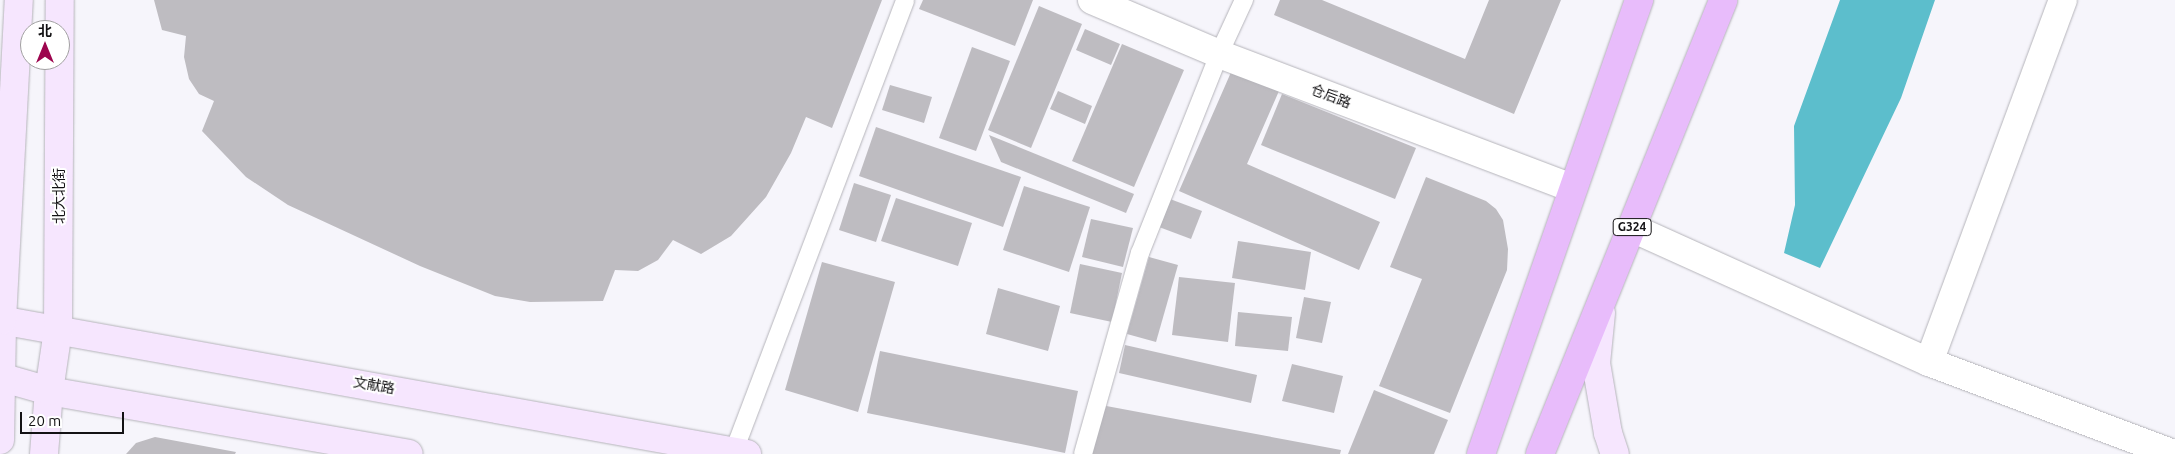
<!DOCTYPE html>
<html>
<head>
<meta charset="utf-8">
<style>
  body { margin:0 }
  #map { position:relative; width:2175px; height:454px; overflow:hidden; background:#f6f5fb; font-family:Ubuntu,"Noto Sans SC",sans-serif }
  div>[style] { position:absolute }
  .water>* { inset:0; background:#5cbecc }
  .building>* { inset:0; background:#bebcc1 }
  .roads { filter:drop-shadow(0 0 1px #b5b4ba) drop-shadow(0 0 1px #b5b4ba) }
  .service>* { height:18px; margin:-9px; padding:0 9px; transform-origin:9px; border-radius:9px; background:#fff }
  .minor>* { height:28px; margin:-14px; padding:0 14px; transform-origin:14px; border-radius:14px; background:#fff }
  .secondary>* { height:28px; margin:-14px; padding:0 14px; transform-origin:14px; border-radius:14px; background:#f6e6fe }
  .trunk>* { height:28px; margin:-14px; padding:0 14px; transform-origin:14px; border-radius:14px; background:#e8bcfb }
  span { translate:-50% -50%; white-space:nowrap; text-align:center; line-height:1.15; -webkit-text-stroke:4px #fff; paint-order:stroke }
  .shield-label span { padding:1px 4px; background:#fff; border:1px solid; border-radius:4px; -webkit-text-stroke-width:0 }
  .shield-label { font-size:12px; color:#131214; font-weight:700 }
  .street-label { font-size:14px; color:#131214 }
  .north { position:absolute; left:20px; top:20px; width:50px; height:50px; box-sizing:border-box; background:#fff; border:1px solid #a1a0a1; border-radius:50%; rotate:0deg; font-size:14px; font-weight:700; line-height:20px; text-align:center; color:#131214 }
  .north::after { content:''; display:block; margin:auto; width:18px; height:22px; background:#9d054e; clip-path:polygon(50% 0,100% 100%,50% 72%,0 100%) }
  .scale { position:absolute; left:20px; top:412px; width:104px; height:22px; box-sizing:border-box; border:2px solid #131214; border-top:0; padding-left:6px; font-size:15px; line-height:18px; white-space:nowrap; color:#131214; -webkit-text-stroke:4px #fff; paint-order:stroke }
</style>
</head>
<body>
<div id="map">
  <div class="water">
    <div style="clip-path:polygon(1840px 0,1935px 0,1901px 98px,1820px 268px,1784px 253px,1795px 205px,1794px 126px)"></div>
  </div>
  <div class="building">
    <div style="clip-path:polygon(154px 0,882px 0,832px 128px,806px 117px,791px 153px,766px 197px,731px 236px,701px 254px,673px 240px,658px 260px,638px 271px,615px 270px,603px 301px,530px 302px,495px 296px,420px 266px,288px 205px,246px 177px,202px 131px,214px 101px,199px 94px,189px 79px,184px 57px,186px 36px,162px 30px)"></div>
    <div style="clip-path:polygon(923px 0,1033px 0,1015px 46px,919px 9px)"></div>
    <div style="clip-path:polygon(1280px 0,1322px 0,1465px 59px,1489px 0,1561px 0,1514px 114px,1274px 15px)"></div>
    <div style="clip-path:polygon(1039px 6px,1082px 24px,1031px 148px,988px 130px)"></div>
    <div style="clip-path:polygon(1085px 29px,1120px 44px,1111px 65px,1076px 50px)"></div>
    <div style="clip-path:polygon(1122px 44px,1184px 70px,1134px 187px,1072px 161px)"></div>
    <div style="clip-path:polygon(972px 47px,1010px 61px,976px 151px,939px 138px)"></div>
    <div style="clip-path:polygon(1232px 70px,1279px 91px,1247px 164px,1380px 222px,1359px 270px,1179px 191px)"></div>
    <div style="clip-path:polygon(890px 85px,932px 97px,924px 123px,882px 110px)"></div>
    <div style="clip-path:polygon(1058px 91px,1092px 106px,1085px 124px,1050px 109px)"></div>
    <div style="clip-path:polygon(1282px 94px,1416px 148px,1395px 199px,1261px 145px)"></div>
    <div style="clip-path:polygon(876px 127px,1021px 177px,1003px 227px,859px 176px)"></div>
    <div style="clip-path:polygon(989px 135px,1134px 194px,1126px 213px,1001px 162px)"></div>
    <div style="clip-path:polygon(1426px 177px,1486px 201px,1496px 209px,1503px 220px,1508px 249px,1507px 270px,1450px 413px,1379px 386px,1422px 279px,1390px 267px)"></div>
    <div style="clip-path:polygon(854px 183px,891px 195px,876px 242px,839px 230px)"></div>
    <div style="clip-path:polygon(1024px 186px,1090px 207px,1069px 272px,1003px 250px)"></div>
    <div style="clip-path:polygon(896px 198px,972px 223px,958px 266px,881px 241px)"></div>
    <div style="clip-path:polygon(1170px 199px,1202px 211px,1191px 239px,1159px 227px)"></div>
    <div style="clip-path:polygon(1091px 219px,1133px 228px,1123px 267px,1082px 257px)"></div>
    <div style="clip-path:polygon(1238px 241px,1311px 252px,1305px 290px,1232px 278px)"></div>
    <div style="clip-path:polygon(1149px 257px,1178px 265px,1156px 342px,1127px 334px)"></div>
    <div style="clip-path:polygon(822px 262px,895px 282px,858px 412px,785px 390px)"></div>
    <div style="clip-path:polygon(1080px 264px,1122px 273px,1112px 322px,1070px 313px)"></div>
    <div style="clip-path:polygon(1179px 277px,1235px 283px,1228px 342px,1172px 335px)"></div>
    <div style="clip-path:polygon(998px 288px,1060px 306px,1048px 351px,986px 334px)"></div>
    <div style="clip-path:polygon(1304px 297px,1331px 302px,1322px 343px,1296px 338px)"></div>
    <div style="clip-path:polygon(1238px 312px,1292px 317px,1288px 351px,1235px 346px)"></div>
    <div style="clip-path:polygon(1125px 345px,1257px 375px,1251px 403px,1119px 373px)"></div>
    <div style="clip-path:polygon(880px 351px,1078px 391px,1065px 453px,867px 413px)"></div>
    <div style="clip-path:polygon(1292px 364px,1343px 376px,1334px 413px,1282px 401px)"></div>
    <div style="clip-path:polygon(1374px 390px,1448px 420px,1434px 454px,1348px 454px)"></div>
    <div style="clip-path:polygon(1101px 405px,1341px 450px,1340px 454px,1092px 454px)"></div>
    <div style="clip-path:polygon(155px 437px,236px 452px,235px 454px,126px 454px,136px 443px)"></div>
  </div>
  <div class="roads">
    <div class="service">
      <div style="left:734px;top:451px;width:482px;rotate:-69.2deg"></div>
      <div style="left:1083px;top:454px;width:209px;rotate:-74.2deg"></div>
      <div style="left:1140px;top:253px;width:214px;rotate:-68.3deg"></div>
      <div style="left:1219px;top:54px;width:60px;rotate:-65.2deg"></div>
    </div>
    <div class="minor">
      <div style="left:1092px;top:0;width:138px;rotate:23deg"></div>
      <div style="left:1219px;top:54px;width:378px;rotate:20.8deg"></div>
      <div style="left:1632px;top:228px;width:326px;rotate:24.3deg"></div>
      <div style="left:1929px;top:362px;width:262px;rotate:20.6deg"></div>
      <div style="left:1929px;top:362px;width:386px;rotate:-69.7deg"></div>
    </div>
    <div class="secondary">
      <div style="left:1601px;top:313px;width:50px;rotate:95.7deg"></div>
      <div style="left:1596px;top:363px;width:71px;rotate:80.3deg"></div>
      <div style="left:1608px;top:433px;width:22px;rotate:72deg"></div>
      <div style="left:0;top:320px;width:759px;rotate:10.17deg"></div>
      <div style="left:0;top:377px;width:51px;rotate:15.9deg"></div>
      <div style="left:49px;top:391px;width:365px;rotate:9.9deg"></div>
      <div style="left:0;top:440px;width:120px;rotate:-89deg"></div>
      <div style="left:2px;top:320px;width:320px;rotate:-87deg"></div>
      <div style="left:44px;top:454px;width:63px;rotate:-85.5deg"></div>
      <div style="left:49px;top:391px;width:62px;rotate:-81.6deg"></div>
      <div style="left:58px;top:330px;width:330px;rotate:-89.7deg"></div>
    </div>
    <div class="trunk">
      <div style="left:1481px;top:454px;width:481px;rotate:-70.8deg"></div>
      <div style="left:1540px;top:454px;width:489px;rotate:-68deg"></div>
    </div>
  </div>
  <div class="shield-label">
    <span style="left:1632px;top:227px">G324</span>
  </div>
  <div class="street-label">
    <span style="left:1331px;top:96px;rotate:21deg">仓后路</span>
    <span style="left:59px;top:196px;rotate:-90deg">北大北街</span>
    <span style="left:374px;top:385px;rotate:10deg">文献路</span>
  </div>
  <div class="north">北</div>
  <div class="scale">20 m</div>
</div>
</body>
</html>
